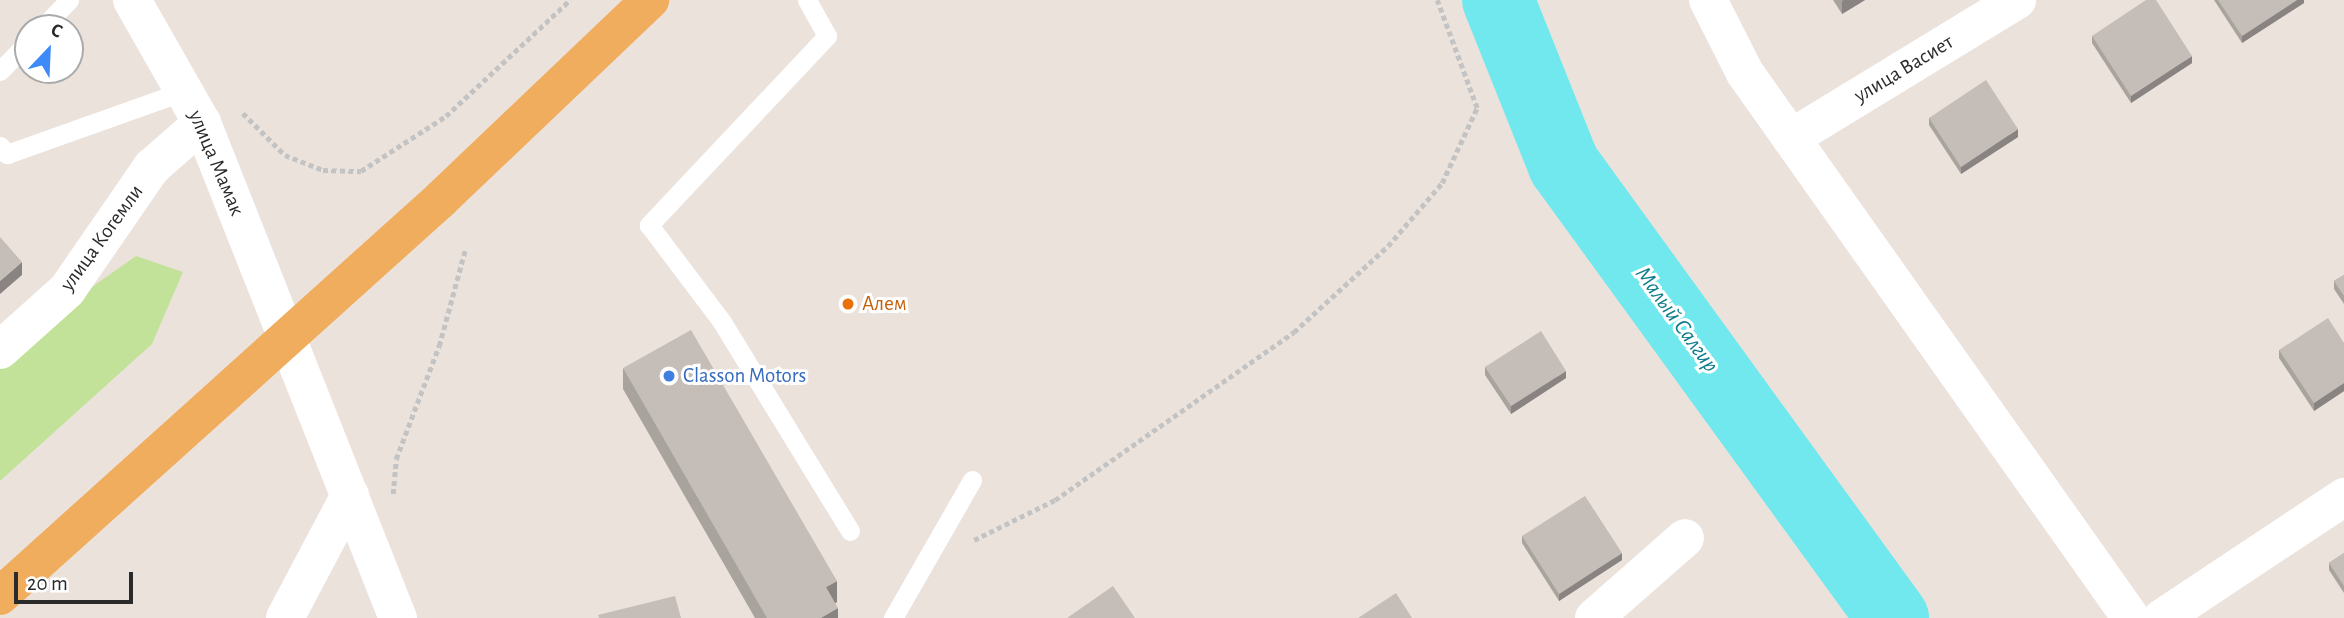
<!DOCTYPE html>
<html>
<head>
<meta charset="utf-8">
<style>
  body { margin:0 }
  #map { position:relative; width:2344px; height:618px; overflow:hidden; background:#ece2dc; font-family:"Alegreya Sans",sans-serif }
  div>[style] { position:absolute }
  .green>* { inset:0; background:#c2e299 }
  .river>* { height:72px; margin:-36px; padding:0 36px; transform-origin:36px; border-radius:36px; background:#70e8ee }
  .path>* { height:4.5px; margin-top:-2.25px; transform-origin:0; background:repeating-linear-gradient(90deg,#c3c3c3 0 5px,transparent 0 8.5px) }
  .lane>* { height:19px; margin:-9.5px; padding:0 9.5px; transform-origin:9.5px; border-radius:9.5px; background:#fff }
  .street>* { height:38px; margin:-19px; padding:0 19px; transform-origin:19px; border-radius:19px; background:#fff }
  .secondary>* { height:38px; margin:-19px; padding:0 19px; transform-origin:19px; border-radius:19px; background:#fff }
  .primary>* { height:38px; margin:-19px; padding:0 19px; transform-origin:19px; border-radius:19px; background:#f0ad5e }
  .wall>* { inset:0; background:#a9a39e }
  .shaded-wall>* { inset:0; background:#898481 }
  .building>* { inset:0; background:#c4bdb8 }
  .dots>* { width:19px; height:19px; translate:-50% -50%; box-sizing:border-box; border:4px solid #fff; border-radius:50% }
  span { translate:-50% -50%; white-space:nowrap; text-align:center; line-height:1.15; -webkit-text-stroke:6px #fff; paint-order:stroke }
  .street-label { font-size:21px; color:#2a2a2a }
  .food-label { font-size:21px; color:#c56008 }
  .left { translate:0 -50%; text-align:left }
  .shop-label { font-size:21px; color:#366cbe }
  .water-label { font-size:23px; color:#0e7d8c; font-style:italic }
  .north { position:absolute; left:14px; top:14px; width:70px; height:70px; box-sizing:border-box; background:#fff; border:2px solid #aaa; border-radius:50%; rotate:23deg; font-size:19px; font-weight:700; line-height:28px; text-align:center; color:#2a2a2a }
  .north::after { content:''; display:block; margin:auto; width:24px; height:32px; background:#3d8af8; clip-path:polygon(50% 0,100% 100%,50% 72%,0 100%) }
  .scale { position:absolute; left:14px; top:572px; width:119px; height:32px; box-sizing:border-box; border:4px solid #2a2a2a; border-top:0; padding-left:9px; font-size:21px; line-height:24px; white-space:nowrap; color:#2a2a2a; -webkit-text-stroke:5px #fff; paint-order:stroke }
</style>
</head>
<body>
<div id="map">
  <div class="green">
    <div style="clip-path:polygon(136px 256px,183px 272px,152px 344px,0 481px,0 367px,75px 299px)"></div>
  </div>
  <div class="river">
    <div style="left:1498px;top:0;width:178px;rotate:68.2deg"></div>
    <div style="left:1564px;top:165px;width:560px;rotate:54.01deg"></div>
  </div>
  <div class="path">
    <div style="left:243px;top:113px;width:59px;rotate:45deg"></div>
    <div style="left:285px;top:155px;width:41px;rotate:21.5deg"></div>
    <div style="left:323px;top:170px;width:38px;rotate:2deg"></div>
    <div style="left:361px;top:171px;width:101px;rotate:-32.9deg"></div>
    <div style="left:446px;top:116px;width:170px;rotate:-43.1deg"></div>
    <div style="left:393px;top:494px;width:35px;rotate:-85deg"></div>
    <div style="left:396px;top:459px;width:121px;rotate:-69.2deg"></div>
    <div style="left:439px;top:346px;width:99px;rotate:-74.8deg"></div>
    <div style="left:974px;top:540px;width:90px;rotate:-26.3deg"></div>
    <div style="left:1055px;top:500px;width:292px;rotate:-35.1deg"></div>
    <div style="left:1294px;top:332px;width:127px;rotate:-42.5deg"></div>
    <div style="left:1388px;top:246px;width:83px;rotate:-49.4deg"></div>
    <div style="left:1442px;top:183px;width:83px;rotate:-65deg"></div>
    <div style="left:1477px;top:108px;width:115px;rotate:-110.3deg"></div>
  </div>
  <div class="lane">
    <div style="left:807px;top:0;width:41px;rotate:60.9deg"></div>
    <div style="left:827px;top:36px;width:260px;rotate:133.3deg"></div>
    <div style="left:649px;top:225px;width:121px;rotate:53deg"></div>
    <div style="left:722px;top:322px;width:245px;rotate:58.5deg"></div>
    <div style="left:42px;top:28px;width:39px;rotate:-46deg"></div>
    <div style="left:0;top:71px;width:40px;rotate:-46deg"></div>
    <div style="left:0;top:146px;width:11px;rotate:49deg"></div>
    <div style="left:7px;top:154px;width:188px;rotate:-19.6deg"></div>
    <div style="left:893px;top:618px;width:159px;rotate:-60.2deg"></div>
  </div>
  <div class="street">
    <div style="left:132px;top:0;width:142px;rotate:60.4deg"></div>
    <div style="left:202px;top:123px;width:226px;rotate:68.4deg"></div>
    <div style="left:1708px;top:0;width:82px;rotate:63.1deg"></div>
    <div style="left:1745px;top:73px;width:668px;rotate:54.69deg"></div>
    <div style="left:1791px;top:138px;width:265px;rotate:-31.4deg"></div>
    <div style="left:0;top:350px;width:90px;rotate:-41.8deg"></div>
    <div style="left:67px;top:290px;width:150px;rotate:-55.4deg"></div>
    <div style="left:152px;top:167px;width:67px;rotate:-41.3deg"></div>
    <div style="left:285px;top:618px;width:139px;rotate:-62.1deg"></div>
    <div style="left:1594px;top:618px;width:121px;rotate:-41.3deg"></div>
    <div style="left:2162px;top:618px;width:219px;rotate:-33.6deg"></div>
  </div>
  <div class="secondary">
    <div style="left:285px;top:333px;width:307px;rotate:68.4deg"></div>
  </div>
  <div class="primary">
    <div style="left:0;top:596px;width:593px;rotate:-41.99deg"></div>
    <div style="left:441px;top:199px;width:289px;rotate:-43.6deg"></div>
  </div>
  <div class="wall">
    <div style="clip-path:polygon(1833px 0,1865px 0,1842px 14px)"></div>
    <div style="clip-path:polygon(2214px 0,2304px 0,2304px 3px,2242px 43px)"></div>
    <div style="clip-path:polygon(2092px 36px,2192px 63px,2131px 103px,2092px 43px)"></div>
    <div style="clip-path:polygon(1929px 118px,2018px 137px,1961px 174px,1929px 125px)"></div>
    <div style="clip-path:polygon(2344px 275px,2344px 304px,2334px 289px,2334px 281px)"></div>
    <div style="clip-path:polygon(2344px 343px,2344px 391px,2314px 411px,2279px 358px,2279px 350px)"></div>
    <div style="clip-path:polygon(1485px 367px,1566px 378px,1511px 414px,1485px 375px)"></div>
    <div style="clip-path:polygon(623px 368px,837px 602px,835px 603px,838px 618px,755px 618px,623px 389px)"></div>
    <div style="clip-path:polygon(1522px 536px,1622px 560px,1559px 601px,1522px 543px)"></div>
    <div style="clip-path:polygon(2344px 553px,2344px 593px,2329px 570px,2329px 563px)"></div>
  </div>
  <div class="shaded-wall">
    <div style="clip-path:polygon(1844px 0,1865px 0,1842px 14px,1842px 1px)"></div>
    <div style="clip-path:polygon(2297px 0,2304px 0,2304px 3px,2242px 43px,2242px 36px)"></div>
    <div style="clip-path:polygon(2192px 56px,2192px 63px,2131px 103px,2131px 96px)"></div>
    <div style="clip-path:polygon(2018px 129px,2018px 137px,1961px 174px,1961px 167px)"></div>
    <div style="clip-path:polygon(22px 262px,22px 275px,0 294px,0 281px)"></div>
    <div style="clip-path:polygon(1566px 371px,1566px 378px,1511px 414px,1511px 406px)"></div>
    <div style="clip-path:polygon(2344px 383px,2344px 391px,2314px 411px,2314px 403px)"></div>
    <div style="clip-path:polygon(1622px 553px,1622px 560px,1559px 601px,1559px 594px)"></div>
    <div style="clip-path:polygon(837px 581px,837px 602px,826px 608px,826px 587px)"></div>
    <div style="clip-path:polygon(838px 608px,838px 618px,821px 618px)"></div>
  </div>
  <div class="building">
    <div style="clip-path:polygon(2146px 0,2156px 0,2192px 56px,2131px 96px,2092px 36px)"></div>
    <div style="clip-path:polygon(2218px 0,2297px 0,2242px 36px)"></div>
    <div style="clip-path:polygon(1986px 80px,2018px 129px,1961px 167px,1929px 118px)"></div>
    <div style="clip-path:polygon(0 237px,22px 262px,0 281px)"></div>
    <div style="clip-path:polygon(2344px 275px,2344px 296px,2334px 281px)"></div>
    <div style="clip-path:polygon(2328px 318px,2344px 343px,2344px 383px,2314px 403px,2279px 350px)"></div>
    <div style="clip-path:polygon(691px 330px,837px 581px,826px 587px,838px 608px,821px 618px,767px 618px,623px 368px)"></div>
    <div style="clip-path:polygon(1541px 331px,1566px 371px,1511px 406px,1485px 367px)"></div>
    <div style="clip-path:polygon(1585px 496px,1622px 553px,1559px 594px,1522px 536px)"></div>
    <div style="clip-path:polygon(2344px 553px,2344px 586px,2329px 563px)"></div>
    <div style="clip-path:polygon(1113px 586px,1135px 618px,1067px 618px)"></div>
    <div style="clip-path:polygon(1396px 593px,1412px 618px,1358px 618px)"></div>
    <div style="clip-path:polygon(675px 596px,681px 618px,599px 618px,598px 615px)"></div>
  </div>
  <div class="dots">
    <div style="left:848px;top:304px;background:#e8710a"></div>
    <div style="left:669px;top:376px;background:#3f7fe0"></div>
  </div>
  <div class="street-label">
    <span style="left:1904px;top:69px;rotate:-31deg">улица Васиет</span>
    <span style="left:216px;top:163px;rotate:67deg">улица Мамак</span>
    <span style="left:102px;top:238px;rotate:-54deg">улица Когемли</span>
  </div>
  <div class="food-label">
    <span class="left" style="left:862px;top:304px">Алем</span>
  </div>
  <div class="shop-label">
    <span class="left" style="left:683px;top:376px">Classon Motors</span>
  </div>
  <div class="water-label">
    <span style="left:1676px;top:320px;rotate:54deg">Малый Салгир</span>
  </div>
  <div class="north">С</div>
  <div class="scale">20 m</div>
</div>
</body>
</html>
